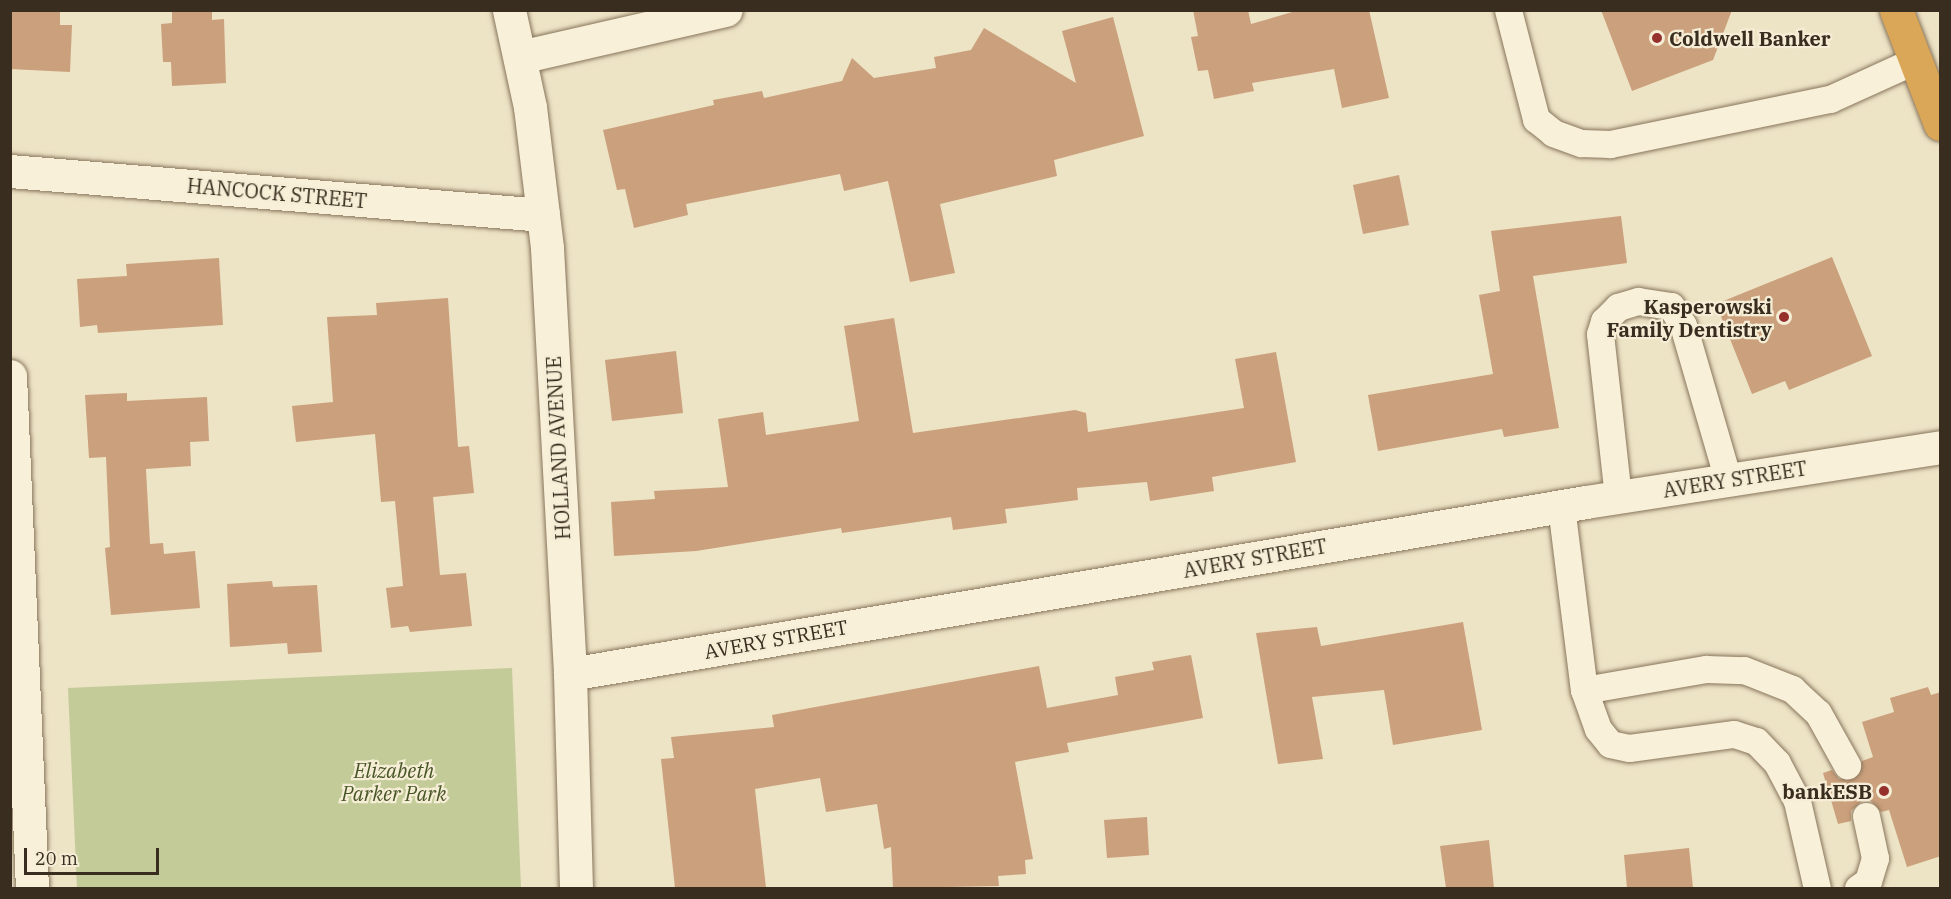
<!DOCTYPE html>
<html>
<head>
<meta charset="utf-8">
<style>
  body { margin:0 }
  #map { position:relative; width:1951px; height:899px; overflow:hidden; background:#ede3c5; font-family:"IBM Plex Serif",serif }
  div>[style] { position:absolute }
  .green>* { inset:0; background:#c3cb99 }
  .building>* { inset:0; background:#cba07c }
  .roads { filter:drop-shadow(0 0 2px #88755c) drop-shadow(0 0 2px #88755c) }
  .lane>* { height:27px; margin:-13.5px; padding:0 13.5px; transform-origin:13.5px; border-radius:13.5px; background:#f8f0d9 }
  .street>* { height:33px; margin:-16.5px; padding:0 16.5px; transform-origin:16.5px; border-radius:16.5px; background:#f8f0d9 }
  .highway>* { height:33px; margin:-16.5px; padding:0 16.5px; transform-origin:16.5px; border-radius:16.5px; background:#daa758 }
  .dots>* { width:16px; height:16px; translate:-50% -50%; box-sizing:border-box; border:3px solid #f5edd5; border-radius:50% }
  span { translate:-50% -50%; white-space:nowrap; text-align:center; line-height:1.15; -webkit-text-stroke:4.5px #f5edd5; paint-order:stroke }
  .poi-label { font-size:20px; color:#392d1f; font-weight:700 }
  .left { translate:0 -50%; text-align:left }
  .right { translate:-100% -50%; text-align:right }
  .street-label { font-size:20px; color:#392d1f }
  .park-label { font-size:20px; color:#475526; font-style:italic }
  .frame { position:absolute; inset:0; border:12px solid #392d1f; pointer-events:none }
  .scale { position:absolute; left:24px; top:848px; width:135px; height:27px; box-sizing:border-box; border:3px solid #392d1f; border-top:0; padding-left:8px; font-size:18px; line-height:21px; white-space:nowrap; color:#392d1f; -webkit-text-stroke:4px #f5edd5; paint-order:stroke }
</style>
</head>
<body>
<div id="map">
  <div class="green">
    <div style="clip-path:polygon(512px 668px,521px 888px,77px 888px,68px 688px)"></div>
  </div>
  <div class="building">
    <div style="clip-path:polygon(10px 10px,60px 10px,60px 25px,72px 25px,70px 72px,10px 69px)"></div>
    <div style="clip-path:polygon(172px 10px,212px 10px,212px 20px,224px 19px,226px 83px,172px 86px,171px 62px,163px 62px,161px 24px,172px 23px)"></div>
    <div style="clip-path:polygon(1193px 10px,1248px 10px,1251px 24px,1299px 10px,1369px 10px,1389px 98px,1342px 108px,1334px 69px,1252px 83px,1254px 91px,1214px 99px,1208px 70px,1198px 71px,1191px 37px,1198px 36px)"></div>
    <div style="clip-path:polygon(1601px 10px,1732px 10px,1713px 60px,1632px 91px)"></div>
    <div style="clip-path:polygon(1113px 17px,1144px 136px,1054px 160px,1057px 176px,940px 204px,955px 273px,910px 282px,888px 181px,844px 191px,840px 174px,686px 204px,688px 215px,634px 228px,625px 189px,617px 190px,603px 130px,714px 105px,713px 100px,762px 91px,764px 98px,842px 81px,852px 58px,874px 78px,936px 68px,934px 57px,971px 50px,984px 28px,1076px 83px,1062px 31px)"></div>
    <div style="clip-path:polygon(1399px 175px,1409px 225px,1363px 234px,1353px 185px)"></div>
    <div style="clip-path:polygon(1621px 216px,1627px 263px,1533px 276px,1559px 428px,1504px 437px,1502px 429px,1378px 451px,1368px 395px,1493px 374px,1479px 295px,1500px 291px,1491px 231px)"></div>
    <div style="clip-path:polygon(1832px 257px,1872px 356px,1789px 390px,1785px 381px,1752px 394px,1716px 304px)"></div>
    <div style="clip-path:polygon(219px 258px,223px 325px,98px 333px,97px 325px,80px 327px,77px 279px,127px 276px,126px 264px)"></div>
    <div style="clip-path:polygon(448px 298px,458px 447px,469px 446px,474px 493px,433px 497px,440px 575px,466px 573px,472px 626px,410px 632px,408px 626px,391px 628px,386px 588px,403px 586px,395px 501px,381px 502px,375px 434px,296px 442px,292px 406px,333px 402px,327px 317px,377px 315px,376px 303px)"></div>
    <div style="clip-path:polygon(894px 318px,913px 433px,1075px 410px,1086px 413px,1088px 432px,1244px 408px,1235px 359px,1276px 352px,1296px 462px,1212px 477px,1214px 491px,1150px 501px,1147px 482px,1077px 488px,1078px 500px,1005px 509px,1007px 523px,953px 530px,951px 517px,842px 533px,841px 528px,696px 551px,614px 556px,611px 502px,655px 499px,654px 491px,728px 487px,718px 419px,763px 412px,766px 435px,859px 421px,844px 326px)"></div>
    <div style="clip-path:polygon(676px 351px,683px 413px,612px 421px,605px 360px)"></div>
    <div style="clip-path:polygon(127px 393px,127px 401px,207px 397px,209px 441px,190px 442px,191px 466px,146px 469px,150px 544px,163px 543px,164px 554px,195px 551px,200px 608px,111px 615px,105px 548px,110px 547px,106px 457px,89px 458px,85px 395px)"></div>
    <div style="clip-path:polygon(272px 581px,273px 587px,317px 585px,322px 652px,288px 654px,287px 643px,230px 647px,227px 584px)"></div>
    <div style="clip-path:polygon(1463px 622px,1482px 730px,1393px 745px,1384px 690px,1312px 697px,1323px 759px,1278px 764px,1256px 633px,1317px 627px,1321px 646px)"></div>
    <div style="clip-path:polygon(1191px 655px,1203px 718px,1067px 743px,1069px 752px,1015px 762px,1033px 859px,1025px 860px,1026px 874px,998px 876px,999px 886px,893px 888px,891px 847px,884px 849px,877px 804px,826px 812px,820px 778px,755px 789px,766px 888px,675px 888px,661px 759px,674px 758px,671px 737px,774px 727px,772px 715px,1039px 666px,1047px 708px,1118px 695px,1115px 677px,1154px 670px,1152px 662px)"></div>
    <div style="clip-path:polygon(1928px 687px,1931px 695px,1941px 692px,1941px 856px,1907px 867px,1889px 810px,1881px 812px,1871px 801px,1862px 801px,1851px 811px,1851px 821px,1838px 824px,1823px 773px,1832px 770px,1839px 779px,1855px 778px,1862px 761px,1873px 757px,1862px 722px,1894px 712px,1890px 698px)"></div>
    <div style="clip-path:polygon(1147px 817px,1149px 855px,1107px 858px,1104px 820px)"></div>
    <div style="clip-path:polygon(1489px 840px,1494px 888px,1446px 888px,1440px 846px)"></div>
    <div style="clip-path:polygon(1689px 848px,1693px 888px,1627px 888px,1624px 855px)"></div>
  </div>
  <div class="roads">
    <div class="lane">
      <div style="left:1508px;top:10px;width:113px;rotate:75.6deg"></div>
      <div style="left:1536px;top:119px;width:22px;rotate:39deg"></div>
      <div style="left:1553px;top:133px;width:30px;rotate:20deg"></div>
      <div style="left:1581px;top:143px;width:29px;rotate:2deg"></div>
      <div style="left:1610px;top:144px;width:225px;rotate:-11.6deg"></div>
      <div style="left:1830px;top:99px;width:94px;rotate:-24.4deg"></div>
      <div style="left:1618px;top:497px;width:164px;rotate:-96.3deg"></div>
      <div style="left:1600px;top:334px;width:14px;rotate:-73deg"></div>
      <div style="left:1604px;top:321px;width:20px;rotate:-45deg"></div>
      <div style="left:1618px;top:307px;width:21px;rotate:-17deg"></div>
      <div style="left:1638px;top:301px;width:33px;rotate:9deg"></div>
      <div style="left:1671px;top:306px;width:22px;rotate:58deg"></div>
      <div style="left:1683px;top:325px;width:161px;rotate:73.8deg"></div>
      <div style="left:1561px;top:506px;width:185px;rotate:82.9deg"></div>
      <div style="left:1584px;top:690px;width:41px;rotate:70.3deg"></div>
      <div style="left:1598px;top:729px;width:19px;rotate:51deg"></div>
      <div style="left:1610px;top:744px;width:19px;rotate:12deg"></div>
      <div style="left:1629px;top:748px;width:106px;rotate:-7.6deg"></div>
      <div style="left:1734px;top:734px;width:23px;rotate:18deg"></div>
      <div style="left:1756px;top:741px;width:30px;rotate:46deg"></div>
      <div style="left:1777px;top:763px;width:43px;rotate:62.2deg"></div>
      <div style="left:1797px;top:801px;width:89px;rotate:77.1deg"></div>
      <div style="left:1584px;top:690px;width:124px;rotate:-9.8deg"></div>
      <div style="left:1706px;top:669px;width:38px;rotate:2deg"></div>
      <div style="left:1744px;top:670px;width:52px;rotate:21.6deg"></div>
      <div style="left:1792px;top:689px;width:35px;rotate:43deg"></div>
      <div style="left:1818px;top:713px;width:60px;rotate:60.9deg"></div>
      <div style="left:1858px;top:888px;width:12px;rotate:-35deg"></div>
      <div style="left:1868px;top:881px;width:24px;rotate:-73deg"></div>
      <div style="left:1875px;top:858px;width:43px;rotate:-102.1deg"></div>
    </div>
    <div class="street">
      <div style="left:509px;top:10px;width:99px;rotate:77.8deg"></div>
      <div style="left:530px;top:107px;width:142px;rotate:83.1deg"></div>
      <div style="left:547px;top:248px;width:427px;rotate:86.9deg"></div>
      <div style="left:570px;top:674px;width:214px;rotate:88.4deg"></div>
      <div style="left:520px;top:57px;width:211px;rotate:-12.9deg"></div>
      <div style="left:10px;top:171px;width:535px;rotate:4.72deg"></div>
      <div style="left:10px;top:376px;width:512px;rotate:87.54deg"></div>
      <div style="left:570px;top:674px;width:1030px;rotate:-9.61deg"></div>
      <div style="left:1586px;top:502px;width:358px;rotate:-8.8deg"></div>
    </div>
    <div class="highway">
      <div style="left:1896px;top:10px;width:122px;rotate:68.9deg"></div>
    </div>
  </div>
  <div class="dots">
    <div style="left:1657px;top:38px;background:#96302d"></div>
    <div style="left:1784px;top:317px;background:#96302d"></div>
    <div style="left:1884px;top:791px;background:#96302d"></div>
  </div>
  <div class="poi-label">
    <span class="left" style="left:1669px;top:38px">Coldwell Banker</span>
    <span class="right" style="left:1772px;top:318px">Kasperowski<br>Family Dentistry</span>
    <span class="right" style="left:1872px;top:791px">bankESB</span>
  </div>
  <div class="street-label">
    <span style="left:277px;top:193px;rotate:5deg">HANCOCK STREET</span>
    <span style="left:558px;top:448px;rotate:-93deg">HOLLAND AVENUE</span>
    <span style="left:1735px;top:479px;rotate:-9deg">AVERY STREET</span>
    <span style="left:1255px;top:558px;rotate:-10deg">AVERY STREET</span>
    <span style="left:776px;top:639px;rotate:-10deg">AVERY STREET</span>
  </div>
  <div class="park-label">
    <span style="left:394px;top:782px">Elizabeth<br>Parker Park</span>
  </div>
  <div class="frame"></div>
  <div class="scale">20 m</div>
</div>
</body>
</html>
